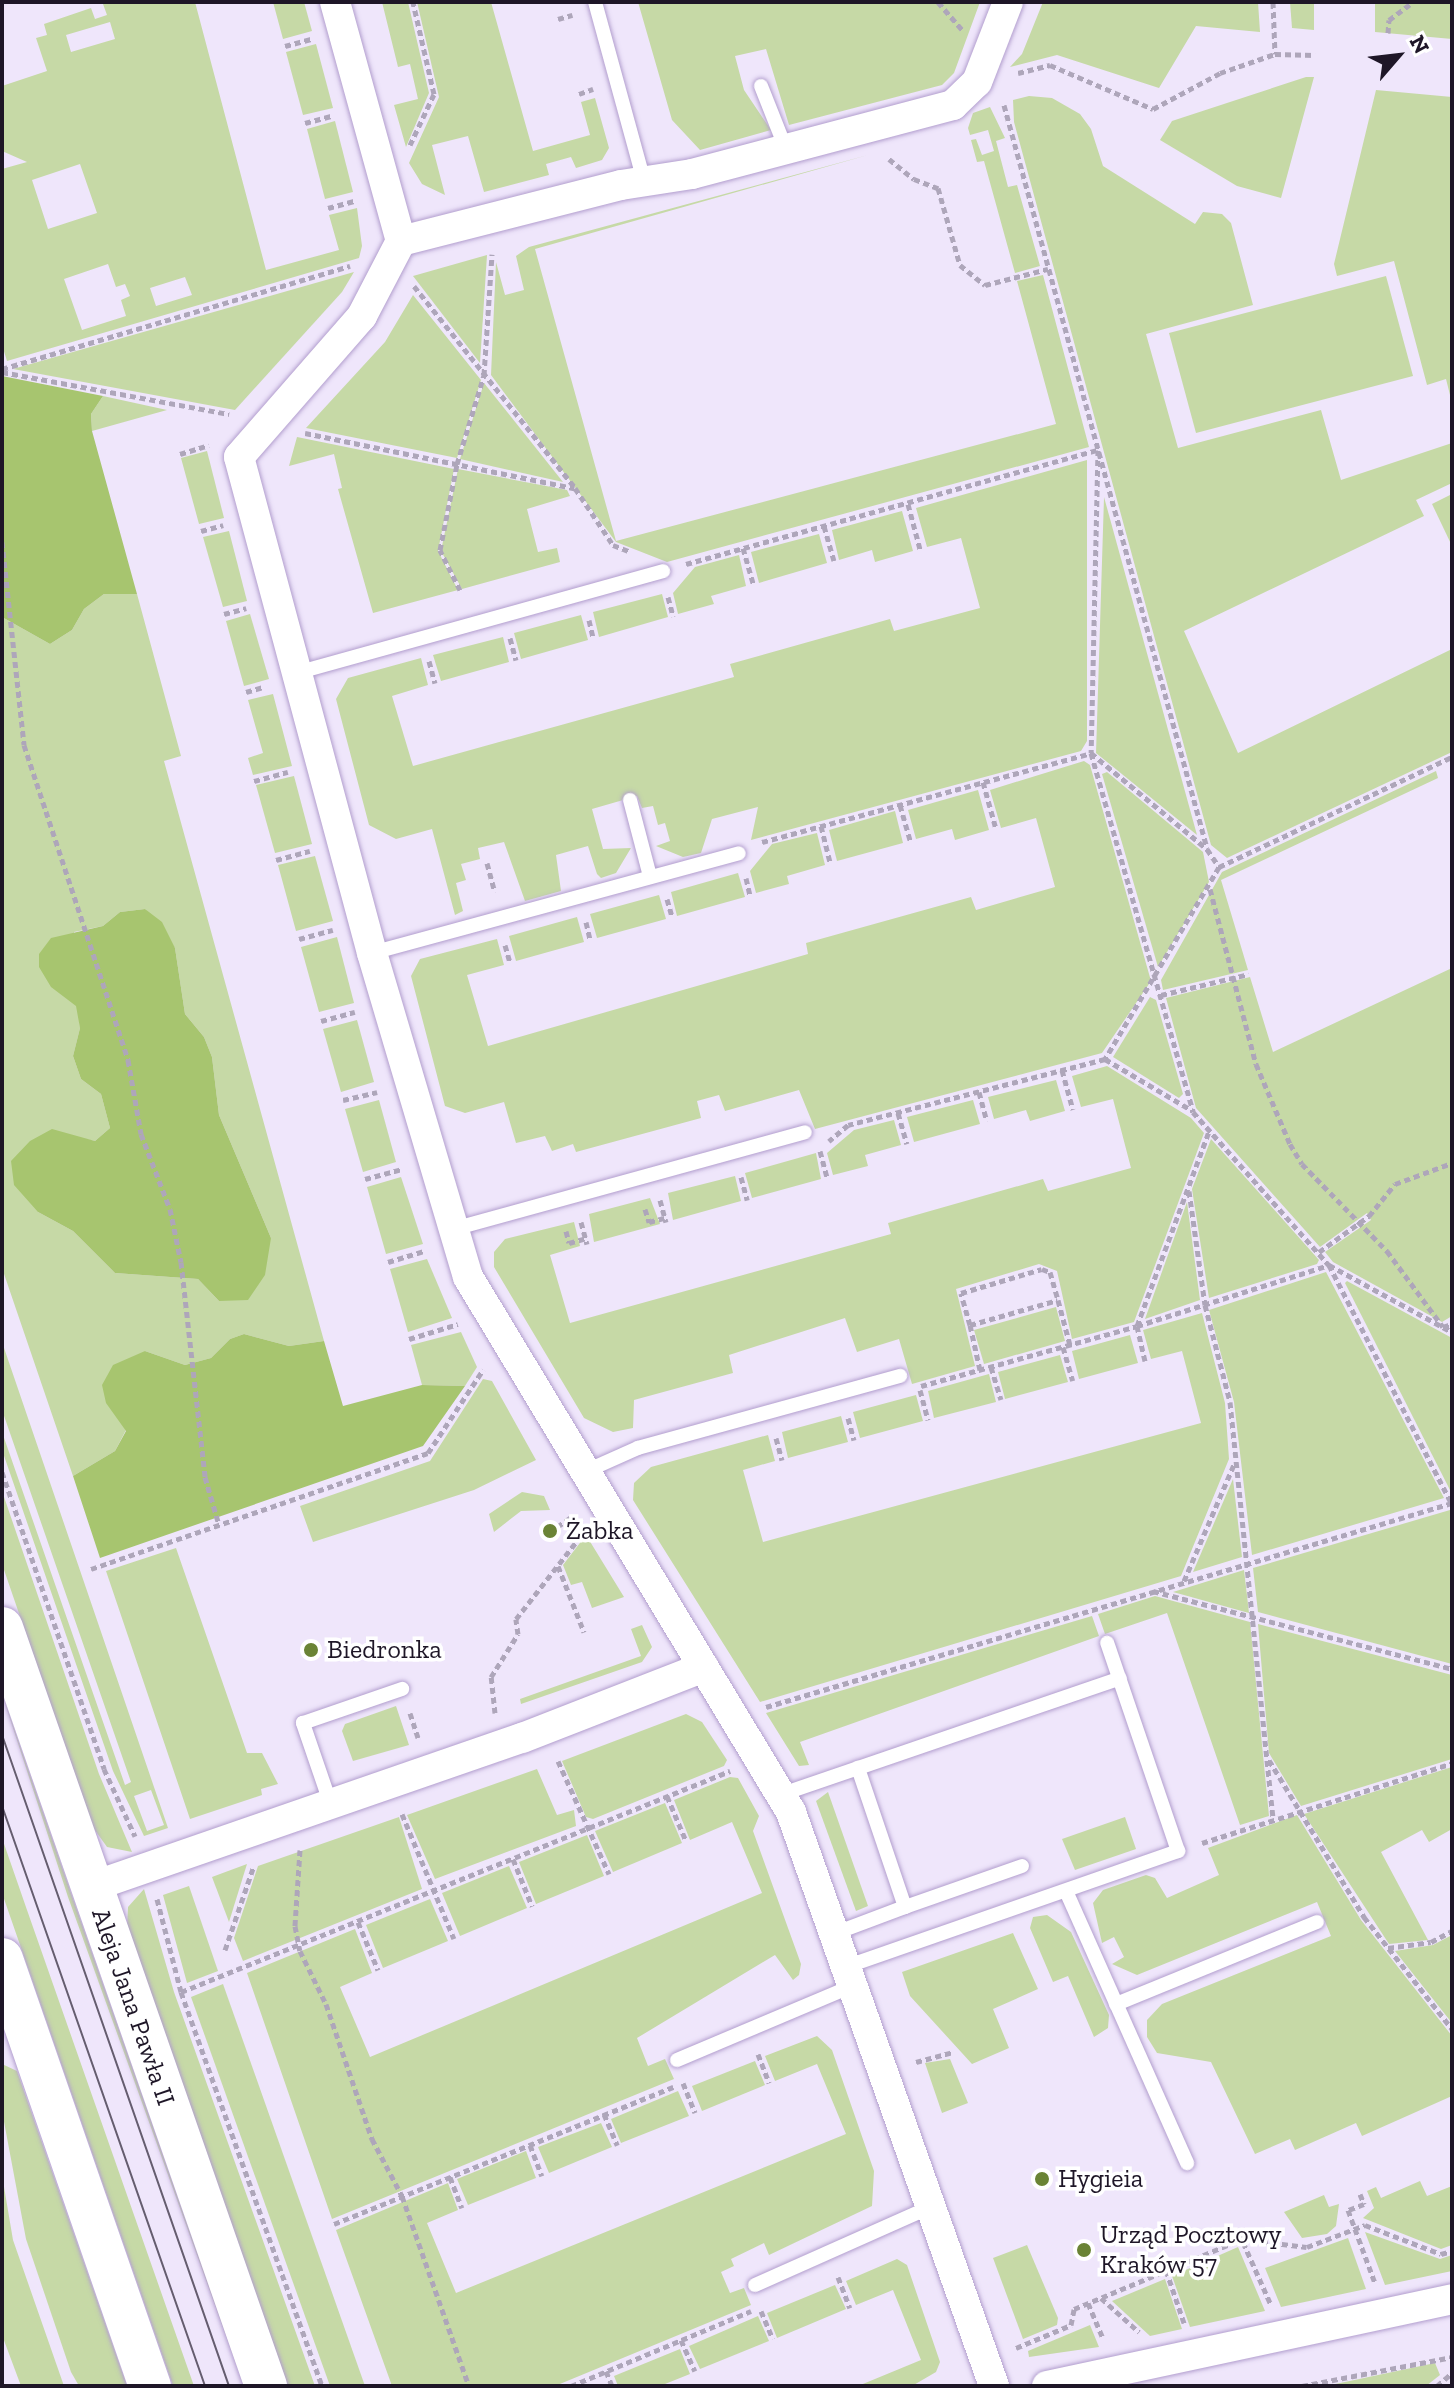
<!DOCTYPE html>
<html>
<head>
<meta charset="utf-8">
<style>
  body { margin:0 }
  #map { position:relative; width:1454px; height:2388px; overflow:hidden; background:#efe6fb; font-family:"Zilla Slab",serif }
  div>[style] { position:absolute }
  .green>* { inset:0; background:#c6d9a6 }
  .forest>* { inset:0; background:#a7c56f }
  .path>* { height:5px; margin-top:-2.5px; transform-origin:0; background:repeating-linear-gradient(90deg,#aea6ba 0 6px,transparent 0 10px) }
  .roads { filter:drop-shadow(0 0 2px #b29ece) drop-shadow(0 0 2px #b29ece) }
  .service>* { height:14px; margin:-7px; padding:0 7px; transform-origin:7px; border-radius:7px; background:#fff }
  .minor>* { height:30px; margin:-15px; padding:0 15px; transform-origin:15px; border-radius:15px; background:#fff }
  .secondary>* { height:42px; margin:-21px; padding:0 21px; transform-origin:21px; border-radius:21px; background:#fff }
  .tram>* { height:2px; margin:-1px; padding:0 1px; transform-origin:1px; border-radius:1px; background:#655d6f }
  .dots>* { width:22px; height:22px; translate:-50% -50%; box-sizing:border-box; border:4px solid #fff; border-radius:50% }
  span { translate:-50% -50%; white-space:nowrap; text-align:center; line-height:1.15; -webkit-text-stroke:7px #fff; paint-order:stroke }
  .poi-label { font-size:26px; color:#1e1627 }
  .left { translate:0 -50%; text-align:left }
  .street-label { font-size:26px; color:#1e1627 }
  .frame { position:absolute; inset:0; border:4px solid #1e1627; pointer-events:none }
  .north { position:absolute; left:1358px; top:16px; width:80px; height:80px; -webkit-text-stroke:6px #fff; paint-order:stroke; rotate:62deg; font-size:22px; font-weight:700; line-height:32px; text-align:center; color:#1e1627 }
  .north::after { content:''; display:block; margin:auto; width:28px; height:36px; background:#1e1627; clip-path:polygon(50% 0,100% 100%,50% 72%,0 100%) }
</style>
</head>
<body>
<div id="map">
  <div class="green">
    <div style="clip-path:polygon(evenodd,108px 2px,195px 2px,266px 270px,339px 250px,329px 215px,357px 208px,362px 246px,359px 258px,7px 361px,2px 345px,2px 169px,27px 162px,2px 151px,2px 86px,47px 71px,36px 38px,47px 35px,44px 24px,91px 8px,95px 19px,107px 15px,103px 4px,108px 2px,110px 22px,115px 39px,71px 52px,66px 35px,110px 22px,108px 2px,80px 164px,97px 213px,48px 229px,32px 180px,80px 164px,108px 2px,108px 264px,116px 287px,125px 284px,130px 296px,121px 300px,126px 316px,82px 330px,64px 279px,108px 264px,108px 2px,185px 277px,192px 295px,156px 306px,150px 288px,185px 277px)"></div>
    <div style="clip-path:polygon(273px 2px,304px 2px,312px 31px,283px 39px)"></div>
    <div style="clip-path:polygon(382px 2px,408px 2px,429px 93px,406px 147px,394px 105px,418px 99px,410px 64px,398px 67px)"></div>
    <div style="clip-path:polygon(417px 2px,491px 2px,533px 151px,590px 135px,581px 102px,595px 98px,609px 148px,602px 160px,576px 168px,571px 157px,546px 164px,549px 175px,484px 192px,468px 136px,432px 145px,445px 195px,422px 184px,409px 163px,439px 97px)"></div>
    <div style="clip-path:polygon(638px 2px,980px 2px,954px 73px,942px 85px,789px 125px,766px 49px,735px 56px,744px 90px,771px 130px,700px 150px,672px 120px)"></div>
    <div style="clip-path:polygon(1043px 2px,1258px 2px,1260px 32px,1196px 26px,1159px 88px,1057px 55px,1010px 67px,1022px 54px)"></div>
    <div style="clip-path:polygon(1290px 2px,1314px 2px,1314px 30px,1292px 28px)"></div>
    <div style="clip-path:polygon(1375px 2px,1452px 2px,1452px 39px,1375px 32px)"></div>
    <div style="clip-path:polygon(316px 44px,333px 108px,303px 115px,286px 52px)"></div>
    <div style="clip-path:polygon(1306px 77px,1314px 77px,1281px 198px,1237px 186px,1160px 140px,1172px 121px)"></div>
    <div style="clip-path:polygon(1376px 90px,1452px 97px,1452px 403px,1446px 379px,1427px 385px,1394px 261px,1337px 276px,1334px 264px)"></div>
    <div style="clip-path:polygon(1029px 96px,1052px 98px,1080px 114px,1091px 129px,1103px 166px,1195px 224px,1203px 212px,1222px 214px,1231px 223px,1253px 305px,1146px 334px,1178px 448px,1321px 410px,1341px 480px,1452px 443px,1452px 483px,1416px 500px,1424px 516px,1184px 631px,1238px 753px,1452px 649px,1452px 752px,1227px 858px,1211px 845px,1014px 122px,1013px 100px)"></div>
    <div style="clip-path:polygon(990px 107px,1005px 138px,996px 141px,1008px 187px,1017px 185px,1040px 266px,1015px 273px,984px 161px,977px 162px,971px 140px,976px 139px,982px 155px,994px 151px,988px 130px,970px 135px,968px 128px,973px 113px)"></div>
    <div style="clip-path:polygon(335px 121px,353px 192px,325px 199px,307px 129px)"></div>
    <div style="clip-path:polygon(868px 155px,535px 249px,616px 541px,1056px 424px,1017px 281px,1043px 275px,1089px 447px,667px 562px,616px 542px,491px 375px,496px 262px,505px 295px,524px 290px,516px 256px,529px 247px)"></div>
    <div style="clip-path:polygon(487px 255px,480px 363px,413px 276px)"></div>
    <div style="clip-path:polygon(354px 272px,342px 292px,235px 410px,13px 369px)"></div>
    <div style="clip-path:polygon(1386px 276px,1413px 376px,1196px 433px,1169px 333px)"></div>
    <div style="clip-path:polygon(413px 295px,481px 380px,457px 458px,306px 428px,385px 342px)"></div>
    <div style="clip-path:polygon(484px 383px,563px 482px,460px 459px)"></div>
    <div style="clip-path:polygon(103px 396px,167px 410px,92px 431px,91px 414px)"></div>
    <div style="clip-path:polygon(297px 437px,454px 469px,438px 551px,458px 590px,373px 613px,338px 489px,342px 488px,334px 454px,289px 466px)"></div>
    <div style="clip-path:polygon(207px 451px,224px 518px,199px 524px,181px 458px)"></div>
    <div style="clip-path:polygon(1087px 460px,1087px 741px,1081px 751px,751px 840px,758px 807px,712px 819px,701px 853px,683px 857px,656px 846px,670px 841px,665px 823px,658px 825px,653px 806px,642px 808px,637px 796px,592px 809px,603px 849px,631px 848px,616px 873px,601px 878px,597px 874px,588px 846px,556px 855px,561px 891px,525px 901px,504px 842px,478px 848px,480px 859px,461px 864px,466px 880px,456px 883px,463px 911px,455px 915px,432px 829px,396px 839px,369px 825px,336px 699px,348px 678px,421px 658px,428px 685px,392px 696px,413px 766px,734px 677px,730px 664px,890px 619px,894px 631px,980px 608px,961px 538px,927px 547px,916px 508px)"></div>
    <div style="clip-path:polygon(458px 469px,567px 490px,570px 496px,527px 509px,538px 552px,557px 548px,560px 562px,462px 589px,441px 551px)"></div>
    <div style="clip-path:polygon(1452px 494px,1452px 546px,1432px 504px)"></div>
    <div style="clip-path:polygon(1104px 497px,1197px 835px,1096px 753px)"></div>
    <div style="clip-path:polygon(902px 511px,913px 551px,875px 562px,872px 550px,839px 560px,832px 530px)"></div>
    <div style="clip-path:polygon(229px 531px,247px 601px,223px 607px,203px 537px)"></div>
    <div style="clip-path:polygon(819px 534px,827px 563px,759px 583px,751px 552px)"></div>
    <div style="clip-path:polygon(739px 555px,746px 586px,711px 596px,714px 604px,678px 614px,673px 593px,695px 567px)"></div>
    <div style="clip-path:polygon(evenodd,104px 594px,137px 594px,181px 756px,164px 761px,324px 1341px,289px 1346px,244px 1334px,230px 1339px,211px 1358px,185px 1365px,145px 1351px,117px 1416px,126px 1430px,115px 1451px,73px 1476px,2px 1268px,2px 617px,50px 644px,72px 630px,84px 609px,104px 594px,145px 909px,175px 948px,185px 1014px,204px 1037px,212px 1057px,219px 1115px,271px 1238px,219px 1301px,198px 1279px,115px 1273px,73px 1231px,38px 1212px,75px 1137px,95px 1141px,110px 1128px,101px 1094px,81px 1079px,73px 1056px,80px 1028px,74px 932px,103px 926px,120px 912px,145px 909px)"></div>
    <div style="clip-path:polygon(662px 594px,668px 617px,599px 637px,593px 612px)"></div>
    <div style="clip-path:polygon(250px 614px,269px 679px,244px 686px,226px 621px)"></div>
    <div style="clip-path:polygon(581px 615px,588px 640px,521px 659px,514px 633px)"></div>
    <div style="clip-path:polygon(503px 637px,509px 662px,441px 681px,433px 655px)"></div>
    <div style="clip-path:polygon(273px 694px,292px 766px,253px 775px,248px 758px,263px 753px,248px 700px)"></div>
    <div style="clip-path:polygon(1084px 761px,1090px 765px,1151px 981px,1102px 1053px,815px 1129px,799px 1090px,725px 1111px,719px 1095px,697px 1101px,701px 1118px,576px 1152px,573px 1144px,552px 1151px,545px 1136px,516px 1143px,504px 1102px,465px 1113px,445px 1106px,411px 976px,420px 959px,497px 939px,504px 965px,467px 975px,488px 1046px,808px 954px,806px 943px,971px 897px,976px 910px,1055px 887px,1036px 818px,1001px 828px,990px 790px)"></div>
    <div style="clip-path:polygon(1436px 771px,1438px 778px,1221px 880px,1248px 970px,1163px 990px,1161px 980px,1222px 872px)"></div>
    <div style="clip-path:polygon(1107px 772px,1203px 852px,1209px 882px,1158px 967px,1102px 774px)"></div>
    <div style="clip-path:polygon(294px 776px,312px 844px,275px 853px,256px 785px)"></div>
    <div style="clip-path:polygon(978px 790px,989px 830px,955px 840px,952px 829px,916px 839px,908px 810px)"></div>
    <div style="clip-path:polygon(895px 811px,903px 843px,837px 861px,829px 830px)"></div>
    <div style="clip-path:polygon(817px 833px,825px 865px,787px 876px,789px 884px,756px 893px,750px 871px,772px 844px)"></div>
    <div style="clip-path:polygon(315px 856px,333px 921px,296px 931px,278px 865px)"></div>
    <div style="clip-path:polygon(738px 873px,745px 897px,677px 916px,671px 892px)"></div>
    <div style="clip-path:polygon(659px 895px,666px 919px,597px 938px,590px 914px)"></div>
    <div style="clip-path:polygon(577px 917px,584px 942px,516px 961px,509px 936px)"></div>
    <div style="clip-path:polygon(337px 937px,354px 1003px,319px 1012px,301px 947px)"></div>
    <div style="clip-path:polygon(1452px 968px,1452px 1316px,1442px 1322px,1333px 1262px,1325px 1252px,1371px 1220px,1367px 1213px,1320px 1247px,1196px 1108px,1166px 998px,1250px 977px,1273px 1052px)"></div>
    <div style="clip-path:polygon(1150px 997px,1156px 1000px,1183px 1094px,1179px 1098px,1113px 1057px)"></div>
    <div style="clip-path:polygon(357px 1020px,374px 1082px,341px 1092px,323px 1029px)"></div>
    <div style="clip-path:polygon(1107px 1066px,1191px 1118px,1204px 1133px,1134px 1322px,1072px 1339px,1057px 1271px,1039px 1264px,956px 1289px,975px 1366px,912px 1384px,899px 1339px,857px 1352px,845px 1318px,729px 1355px,733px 1373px,634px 1400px,633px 1428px,613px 1432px,584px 1418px,494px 1267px,494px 1252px,505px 1239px,574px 1222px,580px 1246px,550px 1255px,570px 1323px,891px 1234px,888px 1223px,1043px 1179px,1048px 1191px,1131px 1168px,1113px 1099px,1081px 1107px,1072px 1076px)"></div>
    <div style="clip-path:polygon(1056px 1080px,1065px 1111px,1030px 1121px,1026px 1110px,994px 1119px,988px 1097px)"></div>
    <div style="clip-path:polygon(379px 1100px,396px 1162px,363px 1172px,345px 1109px)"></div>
    <div style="clip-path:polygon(973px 1100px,980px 1124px,914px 1142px,907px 1117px)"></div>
    <div style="clip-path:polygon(894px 1120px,901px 1145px,865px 1155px,868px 1166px,833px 1175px,827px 1153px,854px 1130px)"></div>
    <div style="clip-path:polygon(1211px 1139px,1319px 1260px,1317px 1264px,1209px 1298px,1192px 1189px)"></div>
    <div style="clip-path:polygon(816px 1153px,821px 1179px,752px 1198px,745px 1173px)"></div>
    <div style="clip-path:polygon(735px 1176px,741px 1201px,673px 1220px,668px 1193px)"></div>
    <div style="clip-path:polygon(401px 1177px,423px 1244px,386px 1254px,367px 1187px)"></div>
    <div style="clip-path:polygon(650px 1198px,660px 1224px,594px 1242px,589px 1214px)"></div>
    <div style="clip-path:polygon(1187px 1202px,1200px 1300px,1145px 1319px)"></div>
    <div style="clip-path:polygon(427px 1259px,452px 1318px,408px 1332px,390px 1269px)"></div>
    <div style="clip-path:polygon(1326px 1272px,1444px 1498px,1252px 1555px,1234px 1402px,1209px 1310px)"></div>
    <div style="clip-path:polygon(1347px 1281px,1452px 1338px,1452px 1494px,1345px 1283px)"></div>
    <div style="clip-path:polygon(1056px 1307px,1065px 1341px,984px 1364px,974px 1330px)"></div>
    <div style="clip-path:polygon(1202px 1313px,1225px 1403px,1229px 1459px,1181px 1576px,760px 1702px,633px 1500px,634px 1483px,651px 1467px,768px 1435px,775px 1461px,743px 1470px,763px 1542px,1201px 1423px,1182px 1351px,1151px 1359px,1143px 1330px)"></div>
    <div style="clip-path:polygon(461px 1332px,477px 1367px,465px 1386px,422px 1385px,411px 1345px)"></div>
    <div style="clip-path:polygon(1130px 1335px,1138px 1363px,1079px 1379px,1072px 1351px)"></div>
    <div style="clip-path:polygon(evenodd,2px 1342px,168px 1828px,144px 1836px,113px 1771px,2px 1450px,2px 1432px,125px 1785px,131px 1782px,2px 1410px,2px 1342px,151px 1790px,164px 1825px,147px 1831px,134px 1796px,151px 1790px)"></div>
    <div style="clip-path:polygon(1060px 1355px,1068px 1382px,1005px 1399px,998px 1372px)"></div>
    <div style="clip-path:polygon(989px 1374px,996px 1402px,934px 1418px,928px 1391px)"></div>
    <div style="clip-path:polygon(483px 1379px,492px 1381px,536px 1460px,474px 1490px,313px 1542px,300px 1506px,430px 1461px)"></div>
    <div style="clip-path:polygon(916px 1395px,923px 1421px,860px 1438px,853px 1412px)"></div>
    <div style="clip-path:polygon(841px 1416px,848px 1442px,788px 1458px,782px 1432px)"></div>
    <div style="clip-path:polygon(1233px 1479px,1242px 1557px,1193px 1572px)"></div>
    <div style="clip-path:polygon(2px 1491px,99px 1774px,132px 1852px,107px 1847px,92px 1826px,2px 1564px)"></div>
    <div style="clip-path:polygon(522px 1492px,544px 1496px,550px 1510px,521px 1511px,494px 1532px,489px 1514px)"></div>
    <div style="clip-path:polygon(1450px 1510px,1452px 1664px,1258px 1612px,1253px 1568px)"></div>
    <div style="clip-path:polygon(586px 1535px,624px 1597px,592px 1608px,582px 1582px,571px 1585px,563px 1565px)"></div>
    <div style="clip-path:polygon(176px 1548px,247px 1753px,262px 1753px,278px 1784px,261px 1789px,262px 1795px,190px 1819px,106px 1571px)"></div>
    <div style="clip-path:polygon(1244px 1570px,1249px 1613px,1173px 1592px)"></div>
    <div style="clip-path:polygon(1155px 1596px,1250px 1622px,1269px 1816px,1240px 1825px,1167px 1613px,1105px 1634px,1098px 1614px)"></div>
    <div style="clip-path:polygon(1092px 1616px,1099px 1636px,800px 1742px,809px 1765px,799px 1766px,766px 1713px)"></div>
    <div style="clip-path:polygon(1258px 1624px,1452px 1675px,1452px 1759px,1301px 1806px,1269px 1753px)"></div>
    <div style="clip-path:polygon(642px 1625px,652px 1647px,642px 1662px,521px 1704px,520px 1699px,641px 1656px,631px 1629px)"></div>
    <div style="clip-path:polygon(2px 1694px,72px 1896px,244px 2386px,68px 1897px)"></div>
    <div style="clip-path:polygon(396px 1706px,409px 1745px,353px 1761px,342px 1731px,345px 1724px)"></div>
    <div style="clip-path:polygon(686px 1714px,702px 1722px,727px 1760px,724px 1766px,593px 1819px,586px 1817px,562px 1761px)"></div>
    <div style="clip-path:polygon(1452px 1767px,1452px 1829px,1429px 1842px,1422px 1830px,1381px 1852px,1428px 1940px,1389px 1944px,1304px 1814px)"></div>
    <div style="clip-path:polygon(537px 1769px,557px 1815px,574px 1810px,576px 1826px,435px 1879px,407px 1815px)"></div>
    <div style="clip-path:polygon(730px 1777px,738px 1778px,759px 1816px,753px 1831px,801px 1964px,799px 1975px,793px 1980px,775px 1955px,637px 2038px,648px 2066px,665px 2059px,674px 2079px,332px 2219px,247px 1973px,355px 1929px,372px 1973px,340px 1987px,370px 2057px,762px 1893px,732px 1822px,690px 1840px,674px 1800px)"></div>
    <div style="clip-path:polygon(828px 1792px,868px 1906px,856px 1911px,816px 1801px)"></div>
    <div style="clip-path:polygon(665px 1803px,682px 1843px,613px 1872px,595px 1831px)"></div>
    <div style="clip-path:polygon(1297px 1815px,1361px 1920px,1452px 2036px,1452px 2096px,1362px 2136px,1356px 2123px,1295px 2150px,1290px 2139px,1255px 2154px,1211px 2062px,1157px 2053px,1147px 2037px,1147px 2020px,1162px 2004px,1331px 1936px,1317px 1902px,1137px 1975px,1112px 1964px,1124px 1957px,1114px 1937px,1102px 1943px,1093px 1903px,1103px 1890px,1146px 1875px,1155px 1878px,1167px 1898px,1219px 1875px,1208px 1848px)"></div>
    <div style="clip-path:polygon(399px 1817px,422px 1889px,243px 1961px,234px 1938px,258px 1866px)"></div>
    <div style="clip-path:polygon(1125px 1817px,1136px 1849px,1075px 1870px,1062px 1839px)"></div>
    <div style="clip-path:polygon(587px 1835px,604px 1876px,536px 1904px,519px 1862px)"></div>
    <div style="clip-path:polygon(2px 1838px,27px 1910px,194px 2386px,173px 2386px,2px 1893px)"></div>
    <div style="clip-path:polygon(247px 1864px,229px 1922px,212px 1877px)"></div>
    <div style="clip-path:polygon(509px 1866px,527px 1908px,460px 1936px,442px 1893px)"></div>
    <div style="clip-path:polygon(189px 1886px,218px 1971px,187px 1983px,163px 1895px)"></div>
    <div style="clip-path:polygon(144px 1889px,174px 1992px,315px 2386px,288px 2386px,127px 1928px,128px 1907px)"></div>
    <div style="clip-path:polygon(430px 1899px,448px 1941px,383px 1968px,366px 1925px)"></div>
    <div style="clip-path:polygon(1047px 1915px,1071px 1932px,1109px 2015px,1108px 2028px,1094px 2037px,1068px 1976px,1053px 1982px,1030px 1928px,1033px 1917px)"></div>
    <div style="clip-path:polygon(1013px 1933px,1038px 1989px,993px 2009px,1009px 2048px,972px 2064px,910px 1996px,902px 1972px)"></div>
    <div style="clip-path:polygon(1452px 1935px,1452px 2023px,1395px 1951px,1433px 1945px)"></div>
    <div style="clip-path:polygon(223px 1984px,365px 2386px,330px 2386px,191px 1997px)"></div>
    <div style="clip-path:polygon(817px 2036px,832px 2050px,874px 2171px,872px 2206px,769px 2255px,764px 2243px,731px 2259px,734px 2266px,721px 2272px,730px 2293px,744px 2288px,751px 2305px,555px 2386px,392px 2386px,336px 2230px,448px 2183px,458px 2210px,427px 2223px,456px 2293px,846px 2134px,817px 2064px,775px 2081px,765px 2056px)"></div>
    <div style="clip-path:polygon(950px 2059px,968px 2103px,942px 2113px,925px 2063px)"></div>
    <div style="clip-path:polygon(755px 2061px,765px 2085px,702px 2111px,692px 2086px)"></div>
    <div style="clip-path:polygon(2px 2064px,17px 2071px,127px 2386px,79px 2386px,71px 2372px,26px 2239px,2px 2111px)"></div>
    <div style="clip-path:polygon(678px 2091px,689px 2116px,621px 2143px,611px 2119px)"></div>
    <div style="clip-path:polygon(601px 2123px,612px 2147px,549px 2173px,538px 2147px)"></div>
    <div style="clip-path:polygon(526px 2151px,536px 2178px,468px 2205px,457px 2179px)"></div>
    <div style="clip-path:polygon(2px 2175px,13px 2240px,64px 2386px,21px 2386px,2px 2335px)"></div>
    <div style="clip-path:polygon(1420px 2181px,1427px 2196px,1452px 2186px,1452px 2245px,1441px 2249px,1363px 2218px,1374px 2208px,1367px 2191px,1376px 2187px,1381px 2198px)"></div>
    <div style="clip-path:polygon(1324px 2195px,1329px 2207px,1339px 2204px,1336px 2226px,1327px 2234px,1302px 2238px,1284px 2212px)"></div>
    <div style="clip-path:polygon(1365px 2232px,1440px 2259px,1452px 2255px,1452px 2271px,1385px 2285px)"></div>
    <div style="clip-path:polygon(1348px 2238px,1366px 2289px,1281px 2307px,1265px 2268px)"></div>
    <div style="clip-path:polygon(1027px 2245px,1058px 2318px,1057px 2325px,1023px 2339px,993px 2258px)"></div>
    <div style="clip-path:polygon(1238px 2247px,1265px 2311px,1190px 2327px,1172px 2276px)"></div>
    <div style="clip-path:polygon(897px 2259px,907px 2265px,940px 2362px,936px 2372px,912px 2386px,858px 2386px,921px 2360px,893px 2290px,856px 2305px,846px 2281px)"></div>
    <div style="clip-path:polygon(1165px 2279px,1182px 2329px,1150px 2336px,1112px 2301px)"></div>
    <div style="clip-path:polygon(835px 2285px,846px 2309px,777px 2338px,767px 2313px)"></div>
    <div style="clip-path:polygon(758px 2316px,769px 2341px,700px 2369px,689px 2346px)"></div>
    <div style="clip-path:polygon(1090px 2325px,1099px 2347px,1029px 2357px,1028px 2351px)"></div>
    <div style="clip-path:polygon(680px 2349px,690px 2374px,660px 2386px,618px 2386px,614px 2376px)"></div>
    <div style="clip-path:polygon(1435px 2363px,1440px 2375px,1426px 2386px,1326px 2386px)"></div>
  </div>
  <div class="forest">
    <div style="clip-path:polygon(2px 376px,103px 396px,91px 414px,92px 431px,137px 594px,104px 594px,84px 609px,72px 630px,50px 644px,2px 617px)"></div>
    <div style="clip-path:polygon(145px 909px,162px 922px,175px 948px,185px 1014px,204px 1037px,212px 1057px,219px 1115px,271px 1238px,265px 1275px,248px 1300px,219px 1301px,198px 1279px,115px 1273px,73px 1231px,38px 1212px,14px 1185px,11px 1161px,30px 1141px,52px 1129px,95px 1141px,110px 1128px,101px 1094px,81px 1079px,73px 1056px,80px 1028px,76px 1006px,51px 987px,39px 967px,39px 954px,51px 938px,103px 926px,120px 912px)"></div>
    <div style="clip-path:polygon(244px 1334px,289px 1346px,324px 1341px,343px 1406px,422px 1385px,465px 1386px,423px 1446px,100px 1558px,73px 1476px,115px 1451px,126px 1431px,106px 1403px,102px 1385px,113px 1365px,145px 1351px,185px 1365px,211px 1358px,230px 1339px)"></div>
  </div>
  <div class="path">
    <div style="left:938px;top:2px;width:37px;rotate:49deg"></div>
    <div style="left:1273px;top:2px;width:52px;rotate:87.8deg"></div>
    <div style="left:1275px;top:54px;width:40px;rotate:1.4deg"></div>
    <div style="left:558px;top:19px;width:15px;rotate:-16deg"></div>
    <div style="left:1388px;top:33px;width:13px;rotate:-86deg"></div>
    <div style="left:1389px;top:20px;width:30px;rotate:-37deg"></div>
    <div style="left:285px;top:46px;width:27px;rotate:-15deg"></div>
    <div style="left:1018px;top:73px;width:33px;rotate:-14deg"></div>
    <div style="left:1050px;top:65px;width:112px;rotate:23.1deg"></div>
    <div style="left:1153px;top:109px;width:76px;rotate:-28.2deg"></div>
    <div style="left:1220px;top:73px;width:58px;rotate:-19.1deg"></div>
    <div style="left:579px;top:94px;width:15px;rotate:-20deg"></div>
    <div style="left:1004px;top:105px;width:770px;rotate:74.72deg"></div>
    <div style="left:305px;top:123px;width:27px;rotate:-15deg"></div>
    <div style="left:410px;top:145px;width:56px;rotate:-64.8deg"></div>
    <div style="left:434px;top:94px;width:94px;rotate:-102.9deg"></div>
    <div style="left:889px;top:159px;width:32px;rotate:39deg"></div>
    <div style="left:914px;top:179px;width:26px;rotate:21deg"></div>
    <div style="left:938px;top:188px;width:80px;rotate:74.1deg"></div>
    <div style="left:960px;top:265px;width:32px;rotate:39deg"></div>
    <div style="left:985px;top:285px;width:65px;rotate:-14.3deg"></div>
    <div style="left:328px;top:208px;width:27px;rotate:-15deg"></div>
    <div style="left:414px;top:286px;width:258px;rotate:51.4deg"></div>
    <div style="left:575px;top:488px;width:69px;rotate:56.3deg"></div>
    <div style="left:613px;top:545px;width:19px;rotate:21deg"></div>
    <div style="left:2px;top:369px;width:363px;rotate:-16.5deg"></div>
    <div style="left:2px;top:372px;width:231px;rotate:10.5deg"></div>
    <div style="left:305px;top:433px;width:275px;rotate:11.6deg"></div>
    <div style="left:180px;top:454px;width:30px;rotate:-17deg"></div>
    <div style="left:908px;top:504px;width:47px;rotate:75.1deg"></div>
    <div style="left:824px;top:526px;width:36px;rotate:74deg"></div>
    <div style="left:201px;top:531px;width:23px;rotate:-15deg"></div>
    <div style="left:2px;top:542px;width:204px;rotate:83.8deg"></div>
    <div style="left:24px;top:745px;width:332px;rotate:71.7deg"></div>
    <div style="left:128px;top:1060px;width:75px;rotate:80deg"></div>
    <div style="left:141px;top:1134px;width:80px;rotate:68.9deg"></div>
    <div style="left:170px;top:1209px;width:54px;rotate:78.3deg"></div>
    <div style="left:181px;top:1262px;width:216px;rotate:83.6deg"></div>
    <div style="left:205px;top:1477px;width:50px;rotate:73.7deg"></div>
    <div style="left:743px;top:548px;width:37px;rotate:74deg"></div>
    <div style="left:686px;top:564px;width:427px;rotate:-15.5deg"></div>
    <div style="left:1098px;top:450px;width:303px;rotate:91.3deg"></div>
    <div style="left:1091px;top:753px;width:373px;rotate:74.1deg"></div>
    <div style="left:1193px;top:1112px;width:205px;rotate:48.4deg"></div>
    <div style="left:1329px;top:1265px;width:140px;rotate:28.6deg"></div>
    <div style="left:460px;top:590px;width:45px;rotate:-116.6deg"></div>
    <div style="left:440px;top:550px;width:88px;rotate:-78.8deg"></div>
    <div style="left:457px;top:464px;width:93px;rotate:-73.1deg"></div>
    <div style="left:484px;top:375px;width:121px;rotate:-86.2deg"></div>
    <div style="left:668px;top:597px;width:20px;rotate:75deg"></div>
    <div style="left:224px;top:614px;width:23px;rotate:-15deg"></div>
    <div style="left:589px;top:620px;width:18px;rotate:77deg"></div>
    <div style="left:510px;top:638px;width:23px;rotate:75deg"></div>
    <div style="left:429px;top:661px;width:23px;rotate:75deg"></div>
    <div style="left:246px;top:692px;width:19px;rotate:-16deg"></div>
    <div style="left:254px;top:781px;width:35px;rotate:-15deg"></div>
    <div style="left:983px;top:782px;width:49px;rotate:74.5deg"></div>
    <div style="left:900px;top:805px;width:37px;rotate:74deg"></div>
    <div style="left:821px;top:826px;width:38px;rotate:76deg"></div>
    <div style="left:762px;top:842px;width:341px;rotate:-15.1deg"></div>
    <div style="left:1091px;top:753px;width:151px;rotate:39.6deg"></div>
    <div style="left:1207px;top:849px;width:22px;rotate:56deg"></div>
    <div style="left:1219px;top:867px;width:223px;rotate:120.7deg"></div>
    <div style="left:1105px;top:1059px;width:265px;rotate:165.6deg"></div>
    <div style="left:848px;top:1125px;width:25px;rotate:140deg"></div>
    <div style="left:276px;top:860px;width:35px;rotate:-15deg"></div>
    <div style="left:487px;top:863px;width:30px;rotate:75deg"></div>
    <div style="left:1219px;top:867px;width:258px;rotate:-25.3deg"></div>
    <div style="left:746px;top:878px;width:17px;rotate:77deg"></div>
    <div style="left:1210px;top:889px;width:181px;rotate:75.3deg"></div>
    <div style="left:1256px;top:1064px;width:87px;rotate:67deg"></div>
    <div style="left:1290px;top:1144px;width:23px;rotate:59deg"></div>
    <div style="left:1302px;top:1164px;width:122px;rotate:45.7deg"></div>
    <div style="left:1387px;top:1251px;width:94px;rotate:53.6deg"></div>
    <div style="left:1443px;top:1327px;width:9px;rotate:-18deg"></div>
    <div style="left:667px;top:899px;width:19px;rotate:74deg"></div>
    <div style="left:586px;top:922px;width:18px;rotate:77deg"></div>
    <div style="left:299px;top:939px;width:35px;rotate:-15deg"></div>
    <div style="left:505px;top:945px;width:19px;rotate:74deg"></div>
    <div style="left:1161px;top:995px;width:90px;rotate:-13.4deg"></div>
    <div style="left:321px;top:1021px;width:35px;rotate:-15deg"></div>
    <div style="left:1105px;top:1059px;width:102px;rotate:30.6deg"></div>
    <div style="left:1062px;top:1070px;width:41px;rotate:74.6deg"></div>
    <div style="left:979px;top:1092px;width:30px;rotate:75deg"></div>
    <div style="left:343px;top:1100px;width:35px;rotate:-13deg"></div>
    <div style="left:898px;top:1113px;width:32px;rotate:74deg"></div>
    <div style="left:820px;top:1151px;width:27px;rotate:75deg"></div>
    <div style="left:741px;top:1177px;width:24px;rotate:75deg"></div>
    <div style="left:365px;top:1179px;width:39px;rotate:-15deg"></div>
    <div style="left:1189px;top:1191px;width:115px;rotate:82deg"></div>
    <div style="left:1205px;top:1305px;width:100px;rotate:75.5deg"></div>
    <div style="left:1230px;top:1402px;width:419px;rotate:84.1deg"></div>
    <div style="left:660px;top:1200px;width:23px;rotate:75deg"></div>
    <div style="left:645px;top:1209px;width:14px;rotate:73deg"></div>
    <div style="left:649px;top:1222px;width:16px;rotate:-15deg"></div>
    <div style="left:581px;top:1222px;width:23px;rotate:75deg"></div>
    <div style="left:566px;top:1231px;width:12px;rotate:76deg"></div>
    <div style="left:569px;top:1243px;width:18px;rotate:-16deg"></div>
    <div style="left:1319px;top:1252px;width:62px;rotate:-35.8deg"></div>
    <div style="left:1369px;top:1216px;width:41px;rotate:-50.9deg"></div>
    <div style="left:1395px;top:1184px;width:61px;rotate:-20.2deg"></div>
    <div style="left:388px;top:1262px;width:39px;rotate:-17deg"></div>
    <div style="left:970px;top:1325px;width:33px;rotate:-106deg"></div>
    <div style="left:961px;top:1293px;width:84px;rotate:-16.5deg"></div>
    <div style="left:1042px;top:1269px;width:9px;rotate:21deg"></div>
    <div style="left:1050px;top:1272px;width:29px;rotate:74deg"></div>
    <div style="left:409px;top:1339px;width:51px;rotate:-17deg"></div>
    <div style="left:1063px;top:1347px;width:35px;rotate:74deg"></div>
    <div style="left:1145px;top:1361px;width:36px;rotate:-103deg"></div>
    <div style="left:1137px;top:1326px;width:208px;rotate:-69.7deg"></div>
    <div style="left:991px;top:1367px;width:34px;rotate:73deg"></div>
    <div style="left:980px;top:1370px;width:46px;rotate:-102.5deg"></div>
    <div style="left:970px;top:1325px;width:91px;rotate:-15.9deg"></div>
    <div style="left:1058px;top:1300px;width:47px;rotate:75.1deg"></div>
    <div style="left:921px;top:1386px;width:224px;rotate:-15.5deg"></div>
    <div style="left:1137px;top:1326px;width:201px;rotate:-17.6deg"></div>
    <div style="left:1329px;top:1265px;width:269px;rotate:62.8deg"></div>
    <div style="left:920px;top:1390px;width:31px;rotate:75deg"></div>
    <div style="left:848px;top:1418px;width:23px;rotate:75deg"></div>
    <div style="left:776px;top:1438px;width:23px;rotate:75deg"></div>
    <div style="left:2px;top:1472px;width:314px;rotate:71deg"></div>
    <div style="left:104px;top:1769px;width:74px;rotate:65.2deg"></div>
    <div style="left:557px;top:1527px;width:19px;rotate:-35deg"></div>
    <div style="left:558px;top:1566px;width:71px;rotate:68.5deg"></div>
    <div style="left:91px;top:1569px;width:356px;rotate:-19deg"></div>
    <div style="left:428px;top:1453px;width:100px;rotate:-56.5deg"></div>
    <div style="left:1184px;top:1581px;width:129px;rotate:-66.8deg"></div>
    <div style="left:1153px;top:1591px;width:309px;rotate:14.6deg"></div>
    <div style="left:766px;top:1707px;width:716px;rotate:-16.56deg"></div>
    <div style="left:410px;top:1713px;width:26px;rotate:72deg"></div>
    <div style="left:495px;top:1713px;width:36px;rotate:-96deg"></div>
    <div style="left:491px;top:1677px;width:51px;rotate:-57.9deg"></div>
    <div style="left:518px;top:1634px;width:15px;rotate:-98deg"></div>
    <div style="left:516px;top:1619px;width:110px;rotate:-52deg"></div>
    <div style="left:1269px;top:1760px;width:184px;rotate:58.8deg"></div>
    <div style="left:1364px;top:1917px;width:142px;rotate:51.8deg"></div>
    <div style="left:558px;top:1761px;width:124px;rotate:65.7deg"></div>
    <div style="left:667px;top:1796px;width:49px;rotate:67.1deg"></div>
    <div style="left:402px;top:1814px;width:135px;rotate:67.4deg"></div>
    <div style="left:1202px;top:1843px;width:262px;rotate:-17.7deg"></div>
    <div style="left:300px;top:1850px;width:76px;rotate:93.8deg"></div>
    <div style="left:295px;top:1926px;width:25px;rotate:79deg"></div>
    <div style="left:300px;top:1951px;width:59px;rotate:63.9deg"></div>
    <div style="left:326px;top:2004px;width:143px;rotate:71.2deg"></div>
    <div style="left:372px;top:2139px;width:64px;rotate:62.2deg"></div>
    <div style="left:402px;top:2196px;width:201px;rotate:70.6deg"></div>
    <div style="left:513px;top:1859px;width:51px;rotate:68deg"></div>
    <div style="left:157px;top:1899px;width:96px;rotate:75.5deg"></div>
    <div style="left:181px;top:1992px;width:418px;rotate:70.3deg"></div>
    <div style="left:358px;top:1922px;width:52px;rotate:67.4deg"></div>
    <div style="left:1388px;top:1948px;width:43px;rotate:-7.9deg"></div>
    <div style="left:1431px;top:1942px;width:24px;rotate:-28deg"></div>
    <div style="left:225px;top:1950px;width:87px;rotate:-71.1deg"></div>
    <div style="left:181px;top:1992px;width:592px;rotate:-21.93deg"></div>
    <div style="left:758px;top:2054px;width:31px;rotate:69deg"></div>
    <div style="left:916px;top:2062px;width:39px;rotate:-15deg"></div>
    <div style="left:683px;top:2083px;width:32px;rotate:68deg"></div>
    <div style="left:604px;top:2114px;width:34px;rotate:67deg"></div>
    <div style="left:530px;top:2145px;width:33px;rotate:69deg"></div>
    <div style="left:450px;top:2177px;width:33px;rotate:69deg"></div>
    <div style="left:1360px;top:2194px;width:11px;rotate:68deg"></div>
    <div style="left:1364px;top:2204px;width:17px;rotate:159deg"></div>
    <div style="left:1348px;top:2210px;width:78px;rotate:69.7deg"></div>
    <div style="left:334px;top:2224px;width:366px;rotate:-22deg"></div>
    <div style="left:1239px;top:2233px;width:79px;rotate:66deg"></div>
    <div style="left:1166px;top:2270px;width:56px;rotate:71.2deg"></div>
    <div style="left:838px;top:2277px;width:33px;rotate:69deg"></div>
    <div style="left:1101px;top:2298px;width:51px;rotate:41.8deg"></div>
    <div style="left:1088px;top:2303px;width:38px;rotate:67deg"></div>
    <div style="left:761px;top:2311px;width:30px;rotate:67deg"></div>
    <div style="left:681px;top:2340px;width:34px;rotate:66deg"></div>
    <div style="left:1016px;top:2348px;width:60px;rotate:-22.7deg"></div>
    <div style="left:1071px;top:2325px;width:16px;rotate:-79deg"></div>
    <div style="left:1074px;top:2309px;width:182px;rotate:-22.6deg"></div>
    <div style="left:1242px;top:2239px;width:65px;rotate:7deg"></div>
    <div style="left:1307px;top:2247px;width:62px;rotate:-20.8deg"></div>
    <div style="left:1365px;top:2225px;width:81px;rotate:20.9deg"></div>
    <div style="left:1441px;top:2254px;width:11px;rotate:-15deg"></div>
    <div style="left:606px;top:2371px;width:16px;rotate:68deg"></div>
    <div style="left:571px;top:2386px;width:195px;rotate:-22.6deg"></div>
    <div style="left:1302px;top:2386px;width:153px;rotate:-10.9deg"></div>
    <div style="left:1437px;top:2386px;width:20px;rotate:-41deg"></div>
  </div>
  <div class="roads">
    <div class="service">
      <div style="left:595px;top:2px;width:186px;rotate:74.7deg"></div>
      <div style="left:761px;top:86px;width:68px;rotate:68.4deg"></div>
      <div style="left:296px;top:673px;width:381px;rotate:-15.5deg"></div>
      <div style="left:630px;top:800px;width:79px;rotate:75.3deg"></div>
      <div style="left:372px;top:953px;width:380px;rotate:-15.2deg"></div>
      <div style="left:450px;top:1230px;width:368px;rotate:-15.4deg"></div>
      <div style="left:584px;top:1472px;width:59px;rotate:-24deg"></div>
      <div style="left:638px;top:1448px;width:272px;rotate:-15.4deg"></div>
      <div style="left:782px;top:1794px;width:357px;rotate:-18.9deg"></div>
      <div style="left:331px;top:1805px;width:87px;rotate:-108.9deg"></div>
      <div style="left:303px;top:1723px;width:105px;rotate:-19deg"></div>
      <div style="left:1066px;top:1891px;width:298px;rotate:66deg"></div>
      <div style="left:905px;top:1907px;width:124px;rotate:-19.3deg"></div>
      <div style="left:833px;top:1934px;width:77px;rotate:-20.6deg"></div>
      <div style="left:905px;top:1907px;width:147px;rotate:-108.7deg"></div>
      <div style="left:845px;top:1967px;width:353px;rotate:-19.2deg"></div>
      <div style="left:1178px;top:1851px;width:220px;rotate:-108.8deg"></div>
      <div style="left:1116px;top:2004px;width:217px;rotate:-22.2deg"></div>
      <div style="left:677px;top:2060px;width:190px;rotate:-22.9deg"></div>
      <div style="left:755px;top:2285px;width:192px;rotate:-24deg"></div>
    </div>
    <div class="minor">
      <div style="left:335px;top:2px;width:248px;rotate:74.6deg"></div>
      <div style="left:401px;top:241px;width:85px;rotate:117.5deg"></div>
      <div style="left:362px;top:316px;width:187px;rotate:131.1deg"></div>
      <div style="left:239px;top:457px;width:514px;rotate:74.99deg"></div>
      <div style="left:372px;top:953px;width:338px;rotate:73.5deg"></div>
      <div style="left:468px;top:1277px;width:625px;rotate:58.88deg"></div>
      <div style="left:791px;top:1812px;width:609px;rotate:70.52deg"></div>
      <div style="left:401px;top:241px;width:227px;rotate:-14.3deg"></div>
      <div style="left:621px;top:185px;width:72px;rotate:-8.8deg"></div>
      <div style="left:692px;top:174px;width:270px;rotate:-14.8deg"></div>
      <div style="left:953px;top:105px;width:33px;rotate:-44deg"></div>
      <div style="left:977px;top:82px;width:86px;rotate:-68.8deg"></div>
      <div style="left:91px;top:1887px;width:456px;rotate:-19.1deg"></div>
      <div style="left:522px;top:1738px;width:195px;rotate:-21.3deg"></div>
      <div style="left:1047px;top:2386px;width:414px;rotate:-12.1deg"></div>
    </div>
    <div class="secondary">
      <div style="left:2px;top:1628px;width:803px;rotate:70.8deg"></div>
      <div style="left:2px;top:1959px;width:452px;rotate:70.9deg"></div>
    </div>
  </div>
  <div class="tram">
    <div style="left:2px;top:1735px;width:689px;rotate:70.78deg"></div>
    <div style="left:2px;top:1806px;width:614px;rotate:70.71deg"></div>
  </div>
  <div class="dots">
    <div style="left:550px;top:1531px;background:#6a8335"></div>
    <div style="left:311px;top:1650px;background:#6a8335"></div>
    <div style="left:1042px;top:2179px;background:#6a8335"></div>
    <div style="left:1084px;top:2250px;background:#6a8335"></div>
  </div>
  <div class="poi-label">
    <span class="left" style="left:566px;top:1531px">Żabka</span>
    <span class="left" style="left:327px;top:1650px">Biedronka</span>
    <span class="left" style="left:1058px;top:2179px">Hygieia</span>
    <span class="left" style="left:1100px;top:2250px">Urząd Pocztowy<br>Kraków 57</span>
  </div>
  <div class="street-label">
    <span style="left:133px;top:2007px;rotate:71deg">Aleja Jana Pawła II</span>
  </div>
  <div class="frame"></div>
  <div class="north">N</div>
</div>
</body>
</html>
